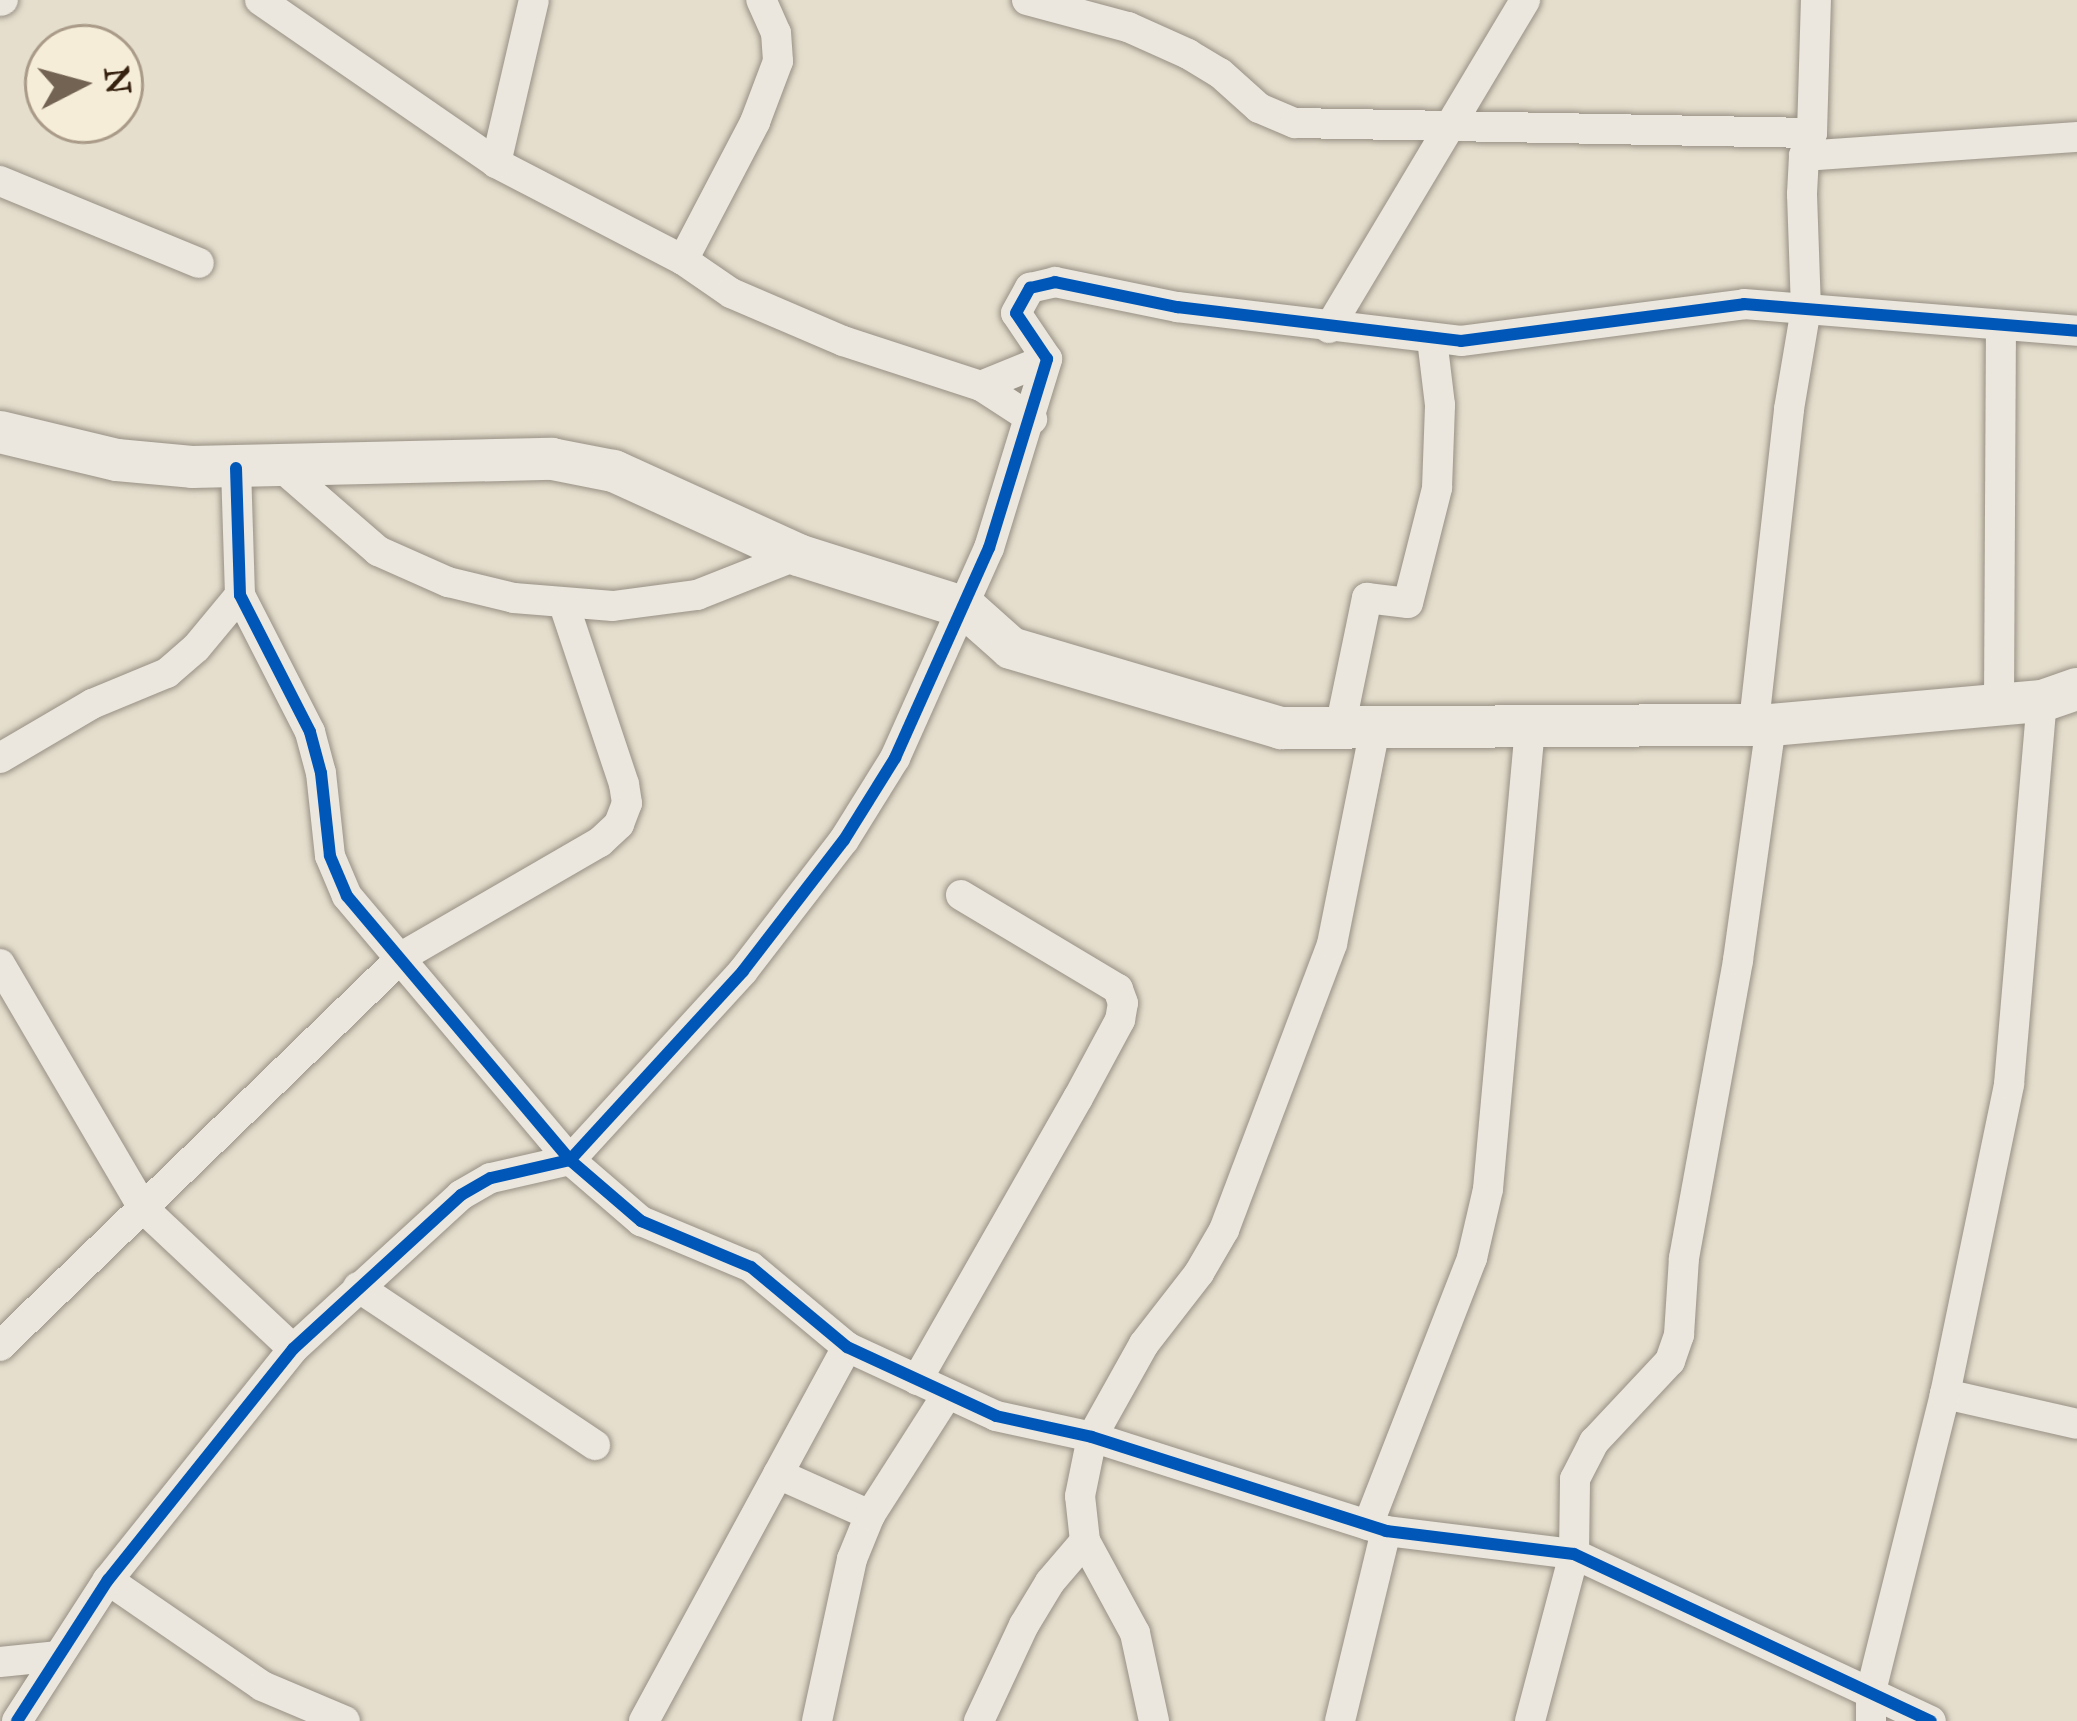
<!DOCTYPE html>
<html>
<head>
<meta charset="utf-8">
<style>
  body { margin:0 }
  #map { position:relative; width:2077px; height:1721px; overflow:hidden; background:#e5decd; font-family:"IM FELL Great Primer",serif }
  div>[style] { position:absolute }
  .roads { filter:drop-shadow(0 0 3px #979084) drop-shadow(0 0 3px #979084) }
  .street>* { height:30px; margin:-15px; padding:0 15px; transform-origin:15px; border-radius:15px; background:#ebe7de }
  .secondary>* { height:42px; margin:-21px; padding:0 21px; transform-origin:21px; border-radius:21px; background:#ebe7de }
  .cycleway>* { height:12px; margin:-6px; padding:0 6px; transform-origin:6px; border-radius:6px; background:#0057b8 }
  span { translate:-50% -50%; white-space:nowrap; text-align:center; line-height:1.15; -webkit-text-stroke:9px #f5edd8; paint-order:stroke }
  .north { position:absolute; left:24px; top:24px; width:120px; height:120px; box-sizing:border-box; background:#f5edd8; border:3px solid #a99b88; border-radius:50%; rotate:84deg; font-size:33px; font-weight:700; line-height:48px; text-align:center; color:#36210f }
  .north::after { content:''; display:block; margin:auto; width:42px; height:54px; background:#736352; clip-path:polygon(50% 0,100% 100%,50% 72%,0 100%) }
</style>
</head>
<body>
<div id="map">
  <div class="roads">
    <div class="street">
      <div style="left:260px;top:0;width:287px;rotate:34.6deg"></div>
      <div style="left:496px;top:163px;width:211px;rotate:27.4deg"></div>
      <div style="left:683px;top:260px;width:58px;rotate:34.5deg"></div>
      <div style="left:731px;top:293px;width:122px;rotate:23.2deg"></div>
      <div style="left:843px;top:341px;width:145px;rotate:18.1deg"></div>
      <div style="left:981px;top:386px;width:61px;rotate:32.9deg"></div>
      <div style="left:1027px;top:0;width:105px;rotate:15deg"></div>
      <div style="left:1128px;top:27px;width:66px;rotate:24.2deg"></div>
      <div style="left:1188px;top:54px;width:37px;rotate:31deg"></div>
      <div style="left:1220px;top:73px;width:52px;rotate:41.9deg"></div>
      <div style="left:1259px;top:108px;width:39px;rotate:23deg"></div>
      <div style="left:1295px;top:123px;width:517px;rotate:1.11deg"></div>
      <div style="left:0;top:1px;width:3px;rotate:-18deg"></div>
      <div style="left:1804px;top:156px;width:274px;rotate:-4deg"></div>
      <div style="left:496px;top:163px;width:167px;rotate:-76.9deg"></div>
      <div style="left:0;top:181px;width:215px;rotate:22.4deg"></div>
      <div style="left:683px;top:260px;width:156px;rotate:-62.4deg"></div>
      <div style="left:755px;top:122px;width:65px;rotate:-69.3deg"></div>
      <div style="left:778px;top:61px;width:28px;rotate:-94deg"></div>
      <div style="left:776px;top:33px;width:36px;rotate:-114deg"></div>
      <div style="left:1329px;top:328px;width:382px;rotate:-59.1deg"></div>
      <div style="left:981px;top:386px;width:71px;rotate:-22.2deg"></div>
      <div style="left:280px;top:466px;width:130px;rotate:40.9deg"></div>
      <div style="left:378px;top:551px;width:77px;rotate:23.9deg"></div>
      <div style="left:448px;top:582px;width:68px;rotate:13.6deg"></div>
      <div style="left:514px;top:598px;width:99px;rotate:4.6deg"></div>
      <div style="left:613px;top:606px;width:85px;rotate:-7.5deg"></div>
      <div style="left:697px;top:595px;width:109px;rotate:-21.6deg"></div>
      <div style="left:236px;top:468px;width:127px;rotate:88.2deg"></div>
      <div style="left:240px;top:595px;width:154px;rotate:62.9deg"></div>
      <div style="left:310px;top:732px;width:42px;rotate:75deg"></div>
      <div style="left:321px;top:773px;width:83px;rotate:83.8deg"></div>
      <div style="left:330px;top:856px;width:43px;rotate:67deg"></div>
      <div style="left:347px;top:896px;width:346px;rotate:49.8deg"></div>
      <div style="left:570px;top:1160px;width:94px;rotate:40.7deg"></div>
      <div style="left:641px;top:1221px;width:119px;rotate:22.7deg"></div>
      <div style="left:751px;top:1267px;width:125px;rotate:39.8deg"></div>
      <div style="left:847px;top:1347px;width:164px;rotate:24.8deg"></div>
      <div style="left:996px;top:1416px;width:98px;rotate:12.3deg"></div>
      <div style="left:1092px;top:1437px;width:309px;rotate:17.7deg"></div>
      <div style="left:1386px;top:1531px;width:189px;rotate:7deg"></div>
      <div style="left:1574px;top:1554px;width:394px;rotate:25.1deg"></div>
      <div style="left:1999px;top:703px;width:376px;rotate:-89.7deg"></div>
      <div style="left:1754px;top:722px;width:315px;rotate:-83.6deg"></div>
      <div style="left:1789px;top:409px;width:101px;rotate:-80.4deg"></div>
      <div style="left:1806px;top:309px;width:115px;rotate:-92deg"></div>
      <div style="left:1802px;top:194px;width:38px;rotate:-87deg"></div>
      <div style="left:1804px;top:156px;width:24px;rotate:-71deg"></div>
      <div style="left:1812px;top:133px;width:133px;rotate:-88.3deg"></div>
      <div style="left:1340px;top:728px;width:133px;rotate:-78.3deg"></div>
      <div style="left:1367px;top:598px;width:41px;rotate:7deg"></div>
      <div style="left:1408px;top:603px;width:119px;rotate:-75.8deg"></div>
      <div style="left:1437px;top:488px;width:83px;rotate:-87.9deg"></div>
      <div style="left:1440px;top:405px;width:66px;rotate:-96.9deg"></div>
      <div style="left:0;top:758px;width:107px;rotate:-30.4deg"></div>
      <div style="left:92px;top:704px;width:81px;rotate:-22.5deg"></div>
      <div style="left:167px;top:673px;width:38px;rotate:-41deg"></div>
      <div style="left:196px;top:648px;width:69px;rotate:-50.3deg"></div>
      <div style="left:0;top:964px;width:284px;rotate:59.6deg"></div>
      <div style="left:144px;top:1209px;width:204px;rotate:43.2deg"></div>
      <div style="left:358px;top:1287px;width:285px;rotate:33.7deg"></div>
      <div style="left:0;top:1346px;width:561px;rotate:-44.06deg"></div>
      <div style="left:403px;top:956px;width:228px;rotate:-30.1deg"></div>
      <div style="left:600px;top:842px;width:26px;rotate:-43deg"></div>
      <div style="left:619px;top:824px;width:22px;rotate:-69deg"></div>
      <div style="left:627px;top:803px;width:19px;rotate:-99deg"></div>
      <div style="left:624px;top:784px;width:189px;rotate:-108.5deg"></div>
      <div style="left:917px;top:1380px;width:325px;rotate:-60.3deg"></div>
      <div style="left:1078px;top:1098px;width:89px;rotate:-61.7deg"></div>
      <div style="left:1120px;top:1020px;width:17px;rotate:-80deg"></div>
      <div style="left:1123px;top:1003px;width:15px;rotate:-110deg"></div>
      <div style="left:1118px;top:989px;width:183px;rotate:-149.1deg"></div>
      <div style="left:1945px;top:1394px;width:135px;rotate:12.8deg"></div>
      <div style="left:778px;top:1474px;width:101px;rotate:24deg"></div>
      <div style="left:1368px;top:1525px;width:287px;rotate:-68.7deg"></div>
      <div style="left:1472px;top:1258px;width:71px;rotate:-76.9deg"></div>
      <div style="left:1488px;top:1189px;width:467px;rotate:-84.8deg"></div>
      <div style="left:108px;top:1580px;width:187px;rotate:34.5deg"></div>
      <div style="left:262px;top:1686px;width:90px;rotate:22.9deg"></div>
      <div style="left:0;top:1662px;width:59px;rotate:-5.8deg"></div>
      <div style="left:17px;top:1721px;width:168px;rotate:-57.2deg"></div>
      <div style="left:108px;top:1580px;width:296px;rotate:-51.3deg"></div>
      <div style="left:293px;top:1349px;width:228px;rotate:-42.5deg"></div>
      <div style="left:461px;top:1195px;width:34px;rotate:-30deg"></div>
      <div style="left:491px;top:1178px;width:81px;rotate:-12.8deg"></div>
      <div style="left:570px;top:1160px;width:256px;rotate:-47.5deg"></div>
      <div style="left:743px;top:971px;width:165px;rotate:-52.4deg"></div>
      <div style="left:844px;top:840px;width:97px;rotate:-58.1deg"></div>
      <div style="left:895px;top:758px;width:230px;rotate:-65.9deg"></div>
      <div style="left:989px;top:548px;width:198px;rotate:-72.9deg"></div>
      <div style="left:1047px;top:359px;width:55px;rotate:-124deg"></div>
      <div style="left:1016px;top:313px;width:29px;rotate:-61deg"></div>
      <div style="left:1030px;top:288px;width:26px;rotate:-13deg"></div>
      <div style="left:1055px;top:282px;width:125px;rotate:11.6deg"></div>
      <div style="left:1177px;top:307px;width:286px;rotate:6.8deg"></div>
      <div style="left:1461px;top:341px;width:285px;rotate:-7.4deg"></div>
      <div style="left:1744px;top:304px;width:334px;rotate:4.6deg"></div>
      <div style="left:644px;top:1721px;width:426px;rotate:-61.5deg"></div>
      <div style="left:817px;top:1721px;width:166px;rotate:-77.8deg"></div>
      <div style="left:852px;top:1559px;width:48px;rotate:-67.8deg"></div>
      <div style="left:870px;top:1515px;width:141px;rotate:-57.4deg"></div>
      <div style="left:979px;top:1721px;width:106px;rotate:-64.9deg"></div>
      <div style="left:1024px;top:1625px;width:50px;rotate:-58.8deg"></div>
      <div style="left:1050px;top:1582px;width:54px;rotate:-49.5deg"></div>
      <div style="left:1154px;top:1721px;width:90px;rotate:-102.2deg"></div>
      <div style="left:1135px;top:1633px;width:105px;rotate:-118.5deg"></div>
      <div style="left:1085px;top:1541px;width:45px;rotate:-96.3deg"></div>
      <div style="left:1080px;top:1496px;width:60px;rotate:-78.5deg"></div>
      <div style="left:1092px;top:1437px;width:107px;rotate:-60.8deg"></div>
      <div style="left:1144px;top:1344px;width:90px;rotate:-52.2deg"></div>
      <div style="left:1199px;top:1273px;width:50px;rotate:-59.8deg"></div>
      <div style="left:1224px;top:1230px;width:306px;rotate:-69.3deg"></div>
      <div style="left:1332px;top:944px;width:220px;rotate:-78.7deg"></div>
      <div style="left:1340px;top:1721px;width:195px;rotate:-76.4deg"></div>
      <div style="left:1530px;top:1721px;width:173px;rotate:-75.2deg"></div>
      <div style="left:1574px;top:1554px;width:75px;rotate:-89.2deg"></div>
      <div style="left:1575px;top:1479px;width:42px;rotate:-62.8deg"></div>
      <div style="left:1594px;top:1442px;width:111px;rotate:-46.8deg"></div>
      <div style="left:1670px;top:1361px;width:28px;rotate:-71deg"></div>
      <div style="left:1679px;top:1335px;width:77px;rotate:-86.3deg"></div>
      <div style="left:1684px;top:1258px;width:303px;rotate:-79.7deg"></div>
      <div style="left:1738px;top:960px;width:237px;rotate:-82deg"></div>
      <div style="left:1871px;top:1721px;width:30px;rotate:-90deg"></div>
      <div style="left:1871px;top:1691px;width:306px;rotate:-76deg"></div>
      <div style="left:1945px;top:1394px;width:317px;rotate:-78.3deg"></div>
      <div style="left:2009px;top:1084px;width:384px;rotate:-85.1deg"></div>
    </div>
    <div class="secondary">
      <div style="left:0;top:432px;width:120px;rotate:13.5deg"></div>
      <div style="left:117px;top:460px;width:75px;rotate:5.3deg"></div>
      <div style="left:192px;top:467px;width:360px;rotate:-1.3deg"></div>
      <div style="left:552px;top:459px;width:63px;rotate:11deg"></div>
      <div style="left:614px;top:471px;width:202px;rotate:24.5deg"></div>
      <div style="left:798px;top:555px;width:176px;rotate:17.5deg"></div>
      <div style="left:966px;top:608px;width:60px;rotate:41.6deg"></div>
      <div style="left:1011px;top:648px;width:282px;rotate:16.5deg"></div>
      <div style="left:1281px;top:728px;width:490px;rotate:-0.4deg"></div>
      <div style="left:1771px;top:725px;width:272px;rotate:-5.1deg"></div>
      <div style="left:2042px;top:701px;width:37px;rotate:-19deg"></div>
    </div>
  </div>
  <div class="cycleway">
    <div style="left:236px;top:468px;width:127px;rotate:88.2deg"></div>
    <div style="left:240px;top:595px;width:154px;rotate:62.9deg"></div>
    <div style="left:310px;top:732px;width:42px;rotate:75deg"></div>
    <div style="left:321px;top:773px;width:83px;rotate:83.8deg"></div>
    <div style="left:330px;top:856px;width:43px;rotate:67deg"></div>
    <div style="left:347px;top:896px;width:346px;rotate:49.8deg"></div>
    <div style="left:570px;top:1160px;width:94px;rotate:40.7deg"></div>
    <div style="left:641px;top:1221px;width:119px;rotate:22.7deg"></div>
    <div style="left:751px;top:1267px;width:125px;rotate:39.8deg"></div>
    <div style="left:847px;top:1347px;width:164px;rotate:24.8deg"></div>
    <div style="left:996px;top:1416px;width:98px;rotate:12.3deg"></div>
    <div style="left:1092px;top:1437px;width:309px;rotate:17.7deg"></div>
    <div style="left:1386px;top:1531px;width:189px;rotate:7deg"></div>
    <div style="left:1574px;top:1554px;width:394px;rotate:25.1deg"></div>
    <div style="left:17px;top:1721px;width:168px;rotate:-57.2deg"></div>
    <div style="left:108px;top:1580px;width:296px;rotate:-51.3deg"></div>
    <div style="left:293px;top:1349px;width:228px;rotate:-42.5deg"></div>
    <div style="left:461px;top:1195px;width:34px;rotate:-30deg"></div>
    <div style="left:491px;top:1178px;width:81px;rotate:-12.8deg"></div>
    <div style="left:570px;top:1160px;width:256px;rotate:-47.5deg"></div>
    <div style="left:743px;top:971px;width:165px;rotate:-52.4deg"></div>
    <div style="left:844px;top:840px;width:97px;rotate:-58.1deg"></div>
    <div style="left:895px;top:758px;width:230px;rotate:-65.9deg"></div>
    <div style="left:989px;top:548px;width:198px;rotate:-72.9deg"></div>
    <div style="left:1047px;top:359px;width:55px;rotate:-124deg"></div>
    <div style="left:1016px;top:313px;width:29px;rotate:-61deg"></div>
    <div style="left:1030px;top:288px;width:26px;rotate:-13deg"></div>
    <div style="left:1055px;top:282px;width:125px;rotate:11.6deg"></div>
    <div style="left:1177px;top:307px;width:286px;rotate:6.8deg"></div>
    <div style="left:1461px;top:341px;width:285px;rotate:-7.4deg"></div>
    <div style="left:1744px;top:304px;width:334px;rotate:4.6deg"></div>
  </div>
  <div class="north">N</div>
</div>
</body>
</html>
